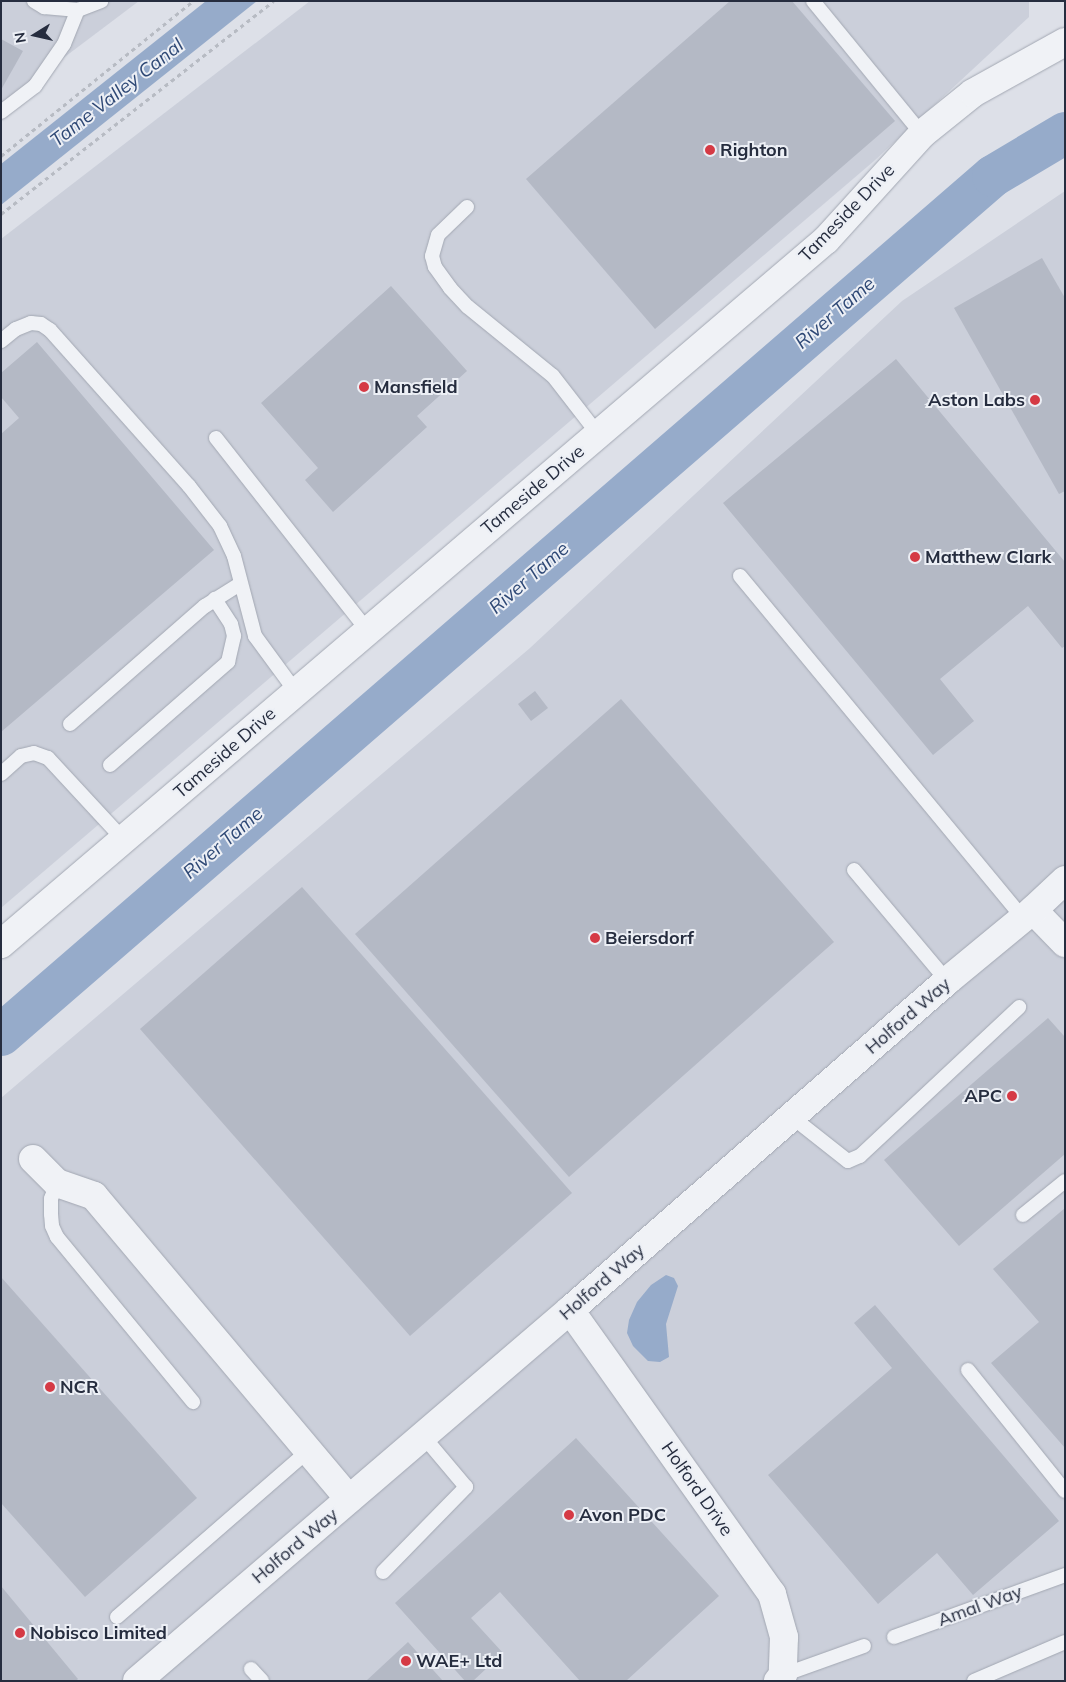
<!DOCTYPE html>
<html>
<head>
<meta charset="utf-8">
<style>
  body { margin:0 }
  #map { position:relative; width:1066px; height:1682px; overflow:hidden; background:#dde0e8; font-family:Mulish,sans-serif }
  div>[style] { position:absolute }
  .built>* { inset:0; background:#cbcfda }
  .water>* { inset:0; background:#96abca }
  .river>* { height:42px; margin:-21px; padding:0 21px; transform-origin:21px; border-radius:21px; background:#96abca }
  .building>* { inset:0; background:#b4b9c5 }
  .path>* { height:3px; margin-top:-1.5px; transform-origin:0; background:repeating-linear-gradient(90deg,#b7bbc3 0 4px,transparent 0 8px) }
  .roads { filter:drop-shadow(0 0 1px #a2a7b2) drop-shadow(0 0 1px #a2a7b2) }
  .service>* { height:14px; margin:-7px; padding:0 7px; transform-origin:7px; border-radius:7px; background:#f0f2f6 }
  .minor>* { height:28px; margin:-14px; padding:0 14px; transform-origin:14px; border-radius:14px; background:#f0f2f6 }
  .dots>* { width:14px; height:14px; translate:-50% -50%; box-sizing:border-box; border:2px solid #eceff5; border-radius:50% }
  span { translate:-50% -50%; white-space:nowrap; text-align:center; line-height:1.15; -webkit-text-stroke:4px #eceff5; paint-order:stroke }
  .poi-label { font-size:18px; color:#262d3f; font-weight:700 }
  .left { translate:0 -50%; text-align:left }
  .right { translate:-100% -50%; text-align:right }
  .street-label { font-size:18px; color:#262d3f }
  .water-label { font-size:19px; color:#2e4875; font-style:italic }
  .frame { position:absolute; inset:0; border:2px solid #262d3f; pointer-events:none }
  .north { position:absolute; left:10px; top:10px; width:50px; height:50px; -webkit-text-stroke:4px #eceff5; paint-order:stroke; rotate:260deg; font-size:14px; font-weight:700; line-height:20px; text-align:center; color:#262d3f }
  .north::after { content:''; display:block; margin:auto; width:18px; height:22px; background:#262d3f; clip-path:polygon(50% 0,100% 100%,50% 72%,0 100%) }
</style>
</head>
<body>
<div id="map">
  <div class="built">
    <div style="clip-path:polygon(1px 1px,139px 1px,1px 105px)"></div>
    <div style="clip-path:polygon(310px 1px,1029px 1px,1029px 17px,874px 161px,1px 908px,1px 239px)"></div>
    <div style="clip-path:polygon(1065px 191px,1065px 1681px,1px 1681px,1px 1098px,530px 648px,902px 301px)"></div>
  </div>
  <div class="water">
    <div style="clip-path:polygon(206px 1px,257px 1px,1px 205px,1px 164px)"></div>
    <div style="clip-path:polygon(666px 1275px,674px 1278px,678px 1286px,666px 1324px,669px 1357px,660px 1362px,648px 1361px,633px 1346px,627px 1333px,629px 1320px,637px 1302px,651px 1285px)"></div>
  </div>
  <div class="river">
    <div style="left:1px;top:1035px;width:1312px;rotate:-40.89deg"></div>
    <div style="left:993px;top:176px;width:84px;rotate:-30.8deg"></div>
  </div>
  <div class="building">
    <div style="clip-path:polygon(730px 1px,792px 1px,895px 121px,655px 329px,526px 179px)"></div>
    <div style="clip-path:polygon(1px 39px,23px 51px,1px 90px)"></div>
    <div style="clip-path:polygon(1042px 258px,1065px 298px,1065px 491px,1059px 494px,954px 308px)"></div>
    <div style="clip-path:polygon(391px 286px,467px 371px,417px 416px,427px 427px,333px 512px,305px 480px,318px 468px,261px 403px)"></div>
    <div style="clip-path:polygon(37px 342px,214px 550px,1px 732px,1px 434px,19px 418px,1px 397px,1px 373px)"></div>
    <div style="clip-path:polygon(896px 359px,1065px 562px,1065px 646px,1062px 648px,1028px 606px,940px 679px,974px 721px,933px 755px,723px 503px)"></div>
    <div style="clip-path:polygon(535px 691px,548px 708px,531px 721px,518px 704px)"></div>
    <div style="clip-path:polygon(621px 699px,834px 942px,569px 1177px,355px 934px)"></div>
    <div style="clip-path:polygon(302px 887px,572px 1193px,410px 1336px,140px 1029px)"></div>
    <div style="clip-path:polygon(1048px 1018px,1065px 1037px,1065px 1154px,959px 1246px,884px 1160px)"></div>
    <div style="clip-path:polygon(1065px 1208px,1065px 1448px,991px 1363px,1039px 1322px,993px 1269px)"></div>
    <div style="clip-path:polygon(1px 1277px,197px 1498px,85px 1597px,1px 1503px)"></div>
    <div style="clip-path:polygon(875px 1305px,1059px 1521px,973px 1595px,937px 1553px,878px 1604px,768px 1475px,892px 1368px,854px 1323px)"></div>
    <div style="clip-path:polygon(576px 1438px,719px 1596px,626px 1681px,580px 1681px,500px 1592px,471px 1618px,503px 1653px,473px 1681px,465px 1681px,395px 1603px)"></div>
    <div style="clip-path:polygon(1px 1586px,78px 1679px,76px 1681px,1px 1681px)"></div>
    <div style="clip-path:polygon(408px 1642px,443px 1681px,366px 1681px)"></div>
  </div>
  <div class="path">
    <div style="left:1px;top:156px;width:247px;rotate:-38.9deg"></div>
    <div style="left:1px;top:214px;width:346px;rotate:-38deg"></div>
  </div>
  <div class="roads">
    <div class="service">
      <div style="left:34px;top:1px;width:12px;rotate:31deg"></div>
      <div style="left:44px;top:7px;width:34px;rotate:5deg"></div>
      <div style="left:78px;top:10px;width:25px;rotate:-21deg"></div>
      <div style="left:813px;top:1px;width:172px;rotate:50.7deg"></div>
      <div style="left:1px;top:112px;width:43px;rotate:-37.4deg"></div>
      <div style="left:35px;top:86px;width:51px;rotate:-55.4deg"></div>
      <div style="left:64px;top:44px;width:37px;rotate:-68deg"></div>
      <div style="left:467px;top:207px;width:40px;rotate:136deg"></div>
      <div style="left:438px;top:235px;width:22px;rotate:106deg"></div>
      <div style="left:432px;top:256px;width:11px;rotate:75deg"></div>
      <div style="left:435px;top:267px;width:26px;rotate:54deg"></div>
      <div style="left:450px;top:288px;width:26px;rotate:47deg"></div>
      <div style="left:468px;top:307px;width:109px;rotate:39.1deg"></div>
      <div style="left:553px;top:376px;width:73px;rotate:52.2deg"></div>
      <div style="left:1px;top:341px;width:19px;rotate:-39deg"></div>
      <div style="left:16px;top:329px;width:16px;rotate:-22deg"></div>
      <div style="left:31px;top:323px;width:10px;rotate:6deg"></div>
      <div style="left:41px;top:324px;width:11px;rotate:34deg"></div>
      <div style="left:50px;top:330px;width:209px;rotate:48.3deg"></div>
      <div style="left:189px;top:486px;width:51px;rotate:52.2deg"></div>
      <div style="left:220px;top:526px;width:33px;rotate:65deg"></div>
      <div style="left:234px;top:556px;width:83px;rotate:75.3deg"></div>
      <div style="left:255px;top:636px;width:69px;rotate:53.8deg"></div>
      <div style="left:216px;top:438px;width:246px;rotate:51.8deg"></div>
      <div style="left:740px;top:576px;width:444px;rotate:50.4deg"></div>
      <div style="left:70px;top:724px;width:179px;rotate:-41.2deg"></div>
      <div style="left:205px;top:606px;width:41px;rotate:-32.2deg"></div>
      <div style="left:110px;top:765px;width:157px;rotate:-41.1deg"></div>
      <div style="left:228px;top:662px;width:27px;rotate:-77deg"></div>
      <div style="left:234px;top:636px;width:12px;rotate:-104deg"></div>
      <div style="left:231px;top:624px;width:30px;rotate:-123deg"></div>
      <div style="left:1px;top:774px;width:27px;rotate:-42deg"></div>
      <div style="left:21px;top:756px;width:13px;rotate:-13deg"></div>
      <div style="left:34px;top:753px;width:15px;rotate:20deg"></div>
      <div style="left:48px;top:758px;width:112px;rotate:47.2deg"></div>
      <div style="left:854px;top:870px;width:145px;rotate:50deg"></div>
      <div style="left:792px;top:1117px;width:71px;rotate:38.2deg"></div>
      <div style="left:848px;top:1161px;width:13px;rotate:-23deg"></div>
      <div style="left:860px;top:1156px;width:218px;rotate:-43.1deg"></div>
      <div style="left:57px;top:1183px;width:17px;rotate:111deg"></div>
      <div style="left:51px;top:1199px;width:15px;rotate:90deg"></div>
      <div style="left:51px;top:1214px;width:12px;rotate:85deg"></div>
      <div style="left:52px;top:1226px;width:12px;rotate:66deg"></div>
      <div style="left:57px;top:1237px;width:214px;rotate:50.5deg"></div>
      <div style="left:1023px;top:1215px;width:54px;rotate:-39deg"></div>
      <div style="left:968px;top:1370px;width:155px;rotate:51.3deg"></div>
      <div style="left:383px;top:1572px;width:119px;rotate:-45.7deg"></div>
      <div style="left:466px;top:1487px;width:67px;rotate:-130.1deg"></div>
      <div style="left:117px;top:1617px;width:253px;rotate:-41deg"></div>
      <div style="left:894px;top:1637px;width:182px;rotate:-19.9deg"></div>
      <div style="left:251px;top:1669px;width:16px;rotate:47deg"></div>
      <div style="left:783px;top:1675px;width:86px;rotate:-19.7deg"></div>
      <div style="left:974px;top:1681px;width:99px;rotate:-23.2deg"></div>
    </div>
    <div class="minor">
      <div style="left:1033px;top:910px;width:46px;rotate:45.9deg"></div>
      <div style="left:1px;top:944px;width:1085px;rotate:-40.48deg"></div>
      <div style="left:826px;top:240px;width:143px;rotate:-47.8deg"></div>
      <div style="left:922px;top:134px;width:65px;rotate:-38.8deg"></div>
      <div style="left:973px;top:93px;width:105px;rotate:-29deg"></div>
      <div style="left:33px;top:1159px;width:34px;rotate:45deg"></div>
      <div style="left:57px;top:1183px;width:39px;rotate:19deg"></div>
      <div style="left:94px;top:1196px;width:396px;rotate:49.9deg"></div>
      <div style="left:570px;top:1310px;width:349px;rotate:54.6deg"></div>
      <div style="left:772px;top:1594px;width:45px;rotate:74.4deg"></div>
      <div style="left:784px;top:1637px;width:38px;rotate:92deg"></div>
      <div style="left:783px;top:1675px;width:8px;rotate:130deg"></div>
      <div style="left:137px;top:1681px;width:570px;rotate:-40.59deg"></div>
      <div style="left:570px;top:1310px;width:500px;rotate:-41.11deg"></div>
      <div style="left:947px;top:981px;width:112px;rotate:-39.5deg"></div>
      <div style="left:1033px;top:910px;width:44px;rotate:-43.2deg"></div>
    </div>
  </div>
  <div class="dots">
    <div style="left:710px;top:150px;background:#d53a45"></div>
    <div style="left:364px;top:387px;background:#d53a45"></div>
    <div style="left:1035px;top:400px;background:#d53a45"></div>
    <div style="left:915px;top:557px;background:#d53a45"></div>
    <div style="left:595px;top:938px;background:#d53a45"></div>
    <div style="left:1012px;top:1096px;background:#d53a45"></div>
    <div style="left:50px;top:1387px;background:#d53a45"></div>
    <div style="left:569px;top:1515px;background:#d53a45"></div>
    <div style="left:20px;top:1633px;background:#d53a45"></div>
    <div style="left:406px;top:1661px;background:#d53a45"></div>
  </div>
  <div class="poi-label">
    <span class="left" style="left:720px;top:150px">Righton</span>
    <span class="left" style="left:374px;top:387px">Mansfield</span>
    <span class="right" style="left:1025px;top:400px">Aston Labs</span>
    <span class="left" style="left:925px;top:557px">Matthew Clark</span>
    <span class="left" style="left:605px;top:938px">Beiersdorf</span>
    <span class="right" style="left:1002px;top:1096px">APC</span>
    <span class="left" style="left:60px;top:1387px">NCR</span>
    <span class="left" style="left:579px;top:1515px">Avon PDC</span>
    <span class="left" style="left:30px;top:1633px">Nobisco Limited</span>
    <span class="left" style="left:416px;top:1661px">WAE+ Ltd</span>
  </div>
  <div class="street-label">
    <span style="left:847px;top:213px;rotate:-46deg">Tameside Drive</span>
    <span style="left:533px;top:490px;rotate:-40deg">Tameside Drive</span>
    <span style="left:225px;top:753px;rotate:-41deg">Tameside Drive</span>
    <span style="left:908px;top:1016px;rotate:-41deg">Holford Way</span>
    <span style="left:602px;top:1282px;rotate:-41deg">Holford Way</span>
    <span style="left:697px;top:1489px;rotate:55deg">Holford Drive</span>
    <span style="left:295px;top:1546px;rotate:-40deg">Holford Way</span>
    <span style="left:980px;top:1606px;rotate:-20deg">Amal Way</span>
  </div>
  <div class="water-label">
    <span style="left:117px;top:93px;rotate:-38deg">Tame Valley Canal</span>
    <span style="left:835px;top:313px;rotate:-41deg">River Tame</span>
    <span style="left:529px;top:578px;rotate:-41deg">River Tame</span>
    <span style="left:223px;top:843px;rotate:-41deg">River Tame</span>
  </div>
  <div class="frame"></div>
  <div class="north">N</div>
</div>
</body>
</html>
